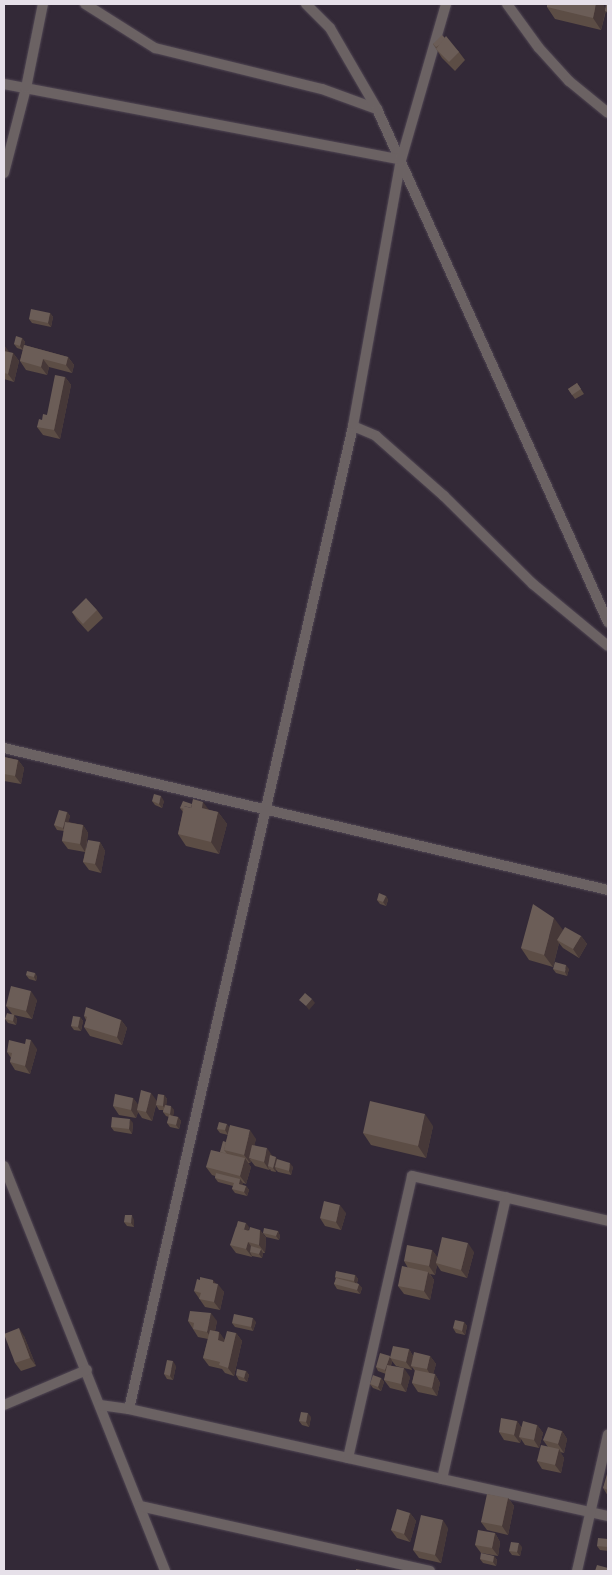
<!DOCTYPE html>
<html>
<head>
<meta charset="utf-8">
<style>
  body { margin:0 }
  #map { position:relative; width:612px; height:1575px; overflow:hidden; background:#332937; font-family:Arial,sans-serif }
  div>[style] { position:absolute }
  .roads { filter:drop-shadow(0 0 1px #504653) drop-shadow(0 0 1px #504653) }
  .minor>* { height:10px; margin:-5px; padding:0 5px; transform-origin:5px; border-radius:5px; background:#6b6263 }
  .wall>* { inset:0; background:#5c4d45 }
  .shaded-wall>* { inset:0; background:#463838 }
  .building>* { inset:0; background:#6b5d57 }
  span { translate:-50% -50%; white-space:nowrap; text-align:center; line-height:1.15; -webkit-text-stroke:5px #332937; paint-order:stroke }
  .frame { position:absolute; inset:0; border:5px solid #e6e0e9; pointer-events:none }
</style>
</head>
<body>
<div id="map">
  <div class="roads">
    <div class="minor">
      <div style="left:85px;top:4px;width:83px;rotate:32.2deg"></div>
      <div style="left:155px;top:48px;width:172px;rotate:13.8deg"></div>
      <div style="left:322px;top:89px;width:59px;rotate:20deg"></div>
      <div style="left:306px;top:4px;width:34px;rotate:45deg"></div>
      <div style="left:330px;top:28px;width:94px;rotate:59.9deg"></div>
      <div style="left:377px;top:109px;width:563px;rotate:65.76deg"></div>
      <div style="left:507px;top:4px;width:54px;rotate:54deg"></div>
      <div style="left:539px;top:48px;width:45px;rotate:47.7deg"></div>
      <div style="left:569px;top:81px;width:50px;rotate:39.4deg"></div>
      <div style="left:4px;top:84px;width:404px;rotate:10.8deg"></div>
      <div style="left:4px;top:173px;width:88px;rotate:-75.5deg"></div>
      <div style="left:26px;top:88px;width:86px;rotate:-78.6deg"></div>
      <div style="left:353px;top:426px;width:25px;rotate:23deg"></div>
      <div style="left:376px;top:436px;width:91px;rotate:41.4deg"></div>
      <div style="left:444px;top:496px;width:125px;rotate:44.7deg"></div>
      <div style="left:533px;top:584px;width:97px;rotate:39.6deg"></div>
      <div style="left:4px;top:748px;width:620px;rotate:13.23deg"></div>
      <div style="left:4px;top:1166px;width:436px;rotate:68.3deg"></div>
      <div style="left:4px;top:1405px;width:90px;rotate:-22.9deg"></div>
      <div style="left:100px;top:1405px;width:29px;rotate:8deg"></div>
      <div style="left:129px;top:1409px;width:491px;rotate:12.6deg"></div>
      <div style="left:129px;top:1409px;width:1008px;rotate:-77.16deg"></div>
      <div style="left:353px;top:426px;width:270px;rotate:-79.8deg"></div>
      <div style="left:401px;top:160px;width:162px;rotate:-73.9deg"></div>
      <div style="left:348px;top:1458px;width:289px;rotate:-77.2deg"></div>
      <div style="left:412px;top:1176px;width:201px;rotate:12.9deg"></div>
      <div style="left:442px;top:1479px;width:289px;rotate:-77.2deg"></div>
      <div style="left:140px;top:1506px;width:297px;rotate:12.6deg"></div>
      <div style="left:577px;top:1571px;width:140px;rotate:-77.2deg"></div>
    </div>
  </div>
  <div class="wall">
    <div style="clip-path:polygon(608px 4px,608px 15px,606px 11px,601px 30px,555px 19px,547px 7px,606px 8px)"></div>
    <div style="clip-path:polygon(445px 38px,459px 52px,465px 60px,455px 71px,442px 58px,433px 44px)"></div>
    <div style="clip-path:polygon(50px 313px,53px 317px,51px 327px,32px 323px,29px 319px)"></div>
    <div style="clip-path:polygon(22px 338px,25px 342px,24px 345px,68px 357px,74px 365px,72px 373px,49px 367px,47px 375px,26px 370px,20px 361px,23px 350px,17px 348px,14px 344px)"></div>
    <div style="clip-path:polygon(4px 345px,8px 352px,13px 353px,19px 361px,14px 382px,4px 379px)"></div>
    <div style="clip-path:polygon(65px 377px,71px 385px,60px 439px,43px 435px,37px 427px,47px 415px)"></div>
    <div style="clip-path:polygon(577px 383px,584px 394px,575px 399px,568px 389px)"></div>
    <div style="clip-path:polygon(97px 610px,103px 618px,88px 632px,77px 620px,72px 612px)"></div>
    <div style="clip-path:polygon(4px 757px,18px 760px,24px 768px,21px 784px,4px 781px)"></div>
    <div style="clip-path:polygon(152px 801px,164px 801px,162px 808px,155px 805px)"></div>
    <div style="clip-path:polygon(180px 808px,209px 810px,218px 812px,227px 824px,219px 854px,186px 846px,178px 834px,183px 812px)"></div>
    <div style="clip-path:polygon(67px 812px,70px 816px,68px 822px,83px 825px,88px 833px,86px 849px,100px 842px,105px 851px,101px 873px,89px 870px,83px 862px,85px 852px,68px 849px,62px 841px,64px 831px,57px 830px,54px 825px)"></div>
    <div style="clip-path:polygon(386px 896px,388px 900px,386px 906px,380px 904px,377px 900px)"></div>
    <div style="clip-path:polygon(563px 930px,562px 933px,581px 936px,587px 944px,579px 958px,563px 948px,559px 943px,553px 967px,529px 960px,521px 948px)"></div>
    <div style="clip-path:polygon(553px 969px,569px 969px,567px 976px,556px 973px)"></div>
    <div style="clip-path:polygon(35px 973px,37px 977px,36px 981px,29px 979px,26px 975px)"></div>
    <div style="clip-path:polygon(37px 1000px,32px 1019px,14px 1015px,17px 1019px,16px 1025px,8px 1023px,5px 1019px,12px 1014px,6px 1006px)"></div>
    <div style="clip-path:polygon(84px 1016px,121px 1020px,127px 1028px,122px 1045px,90px 1036px,84px 1027px,86px 1020px)"></div>
    <div style="clip-path:polygon(80px 1017px,83px 1021px,81px 1031px,74px 1030px,71px 1026px)"></div>
    <div style="clip-path:polygon(37px 1049px,30px 1074px,15px 1070px,10px 1062px,11px 1058px,7px 1052px)"></div>
    <div style="clip-path:polygon(164px 1095px,167px 1099px,166px 1105px,174px 1110px,173px 1116px,178px 1117px,181px 1121px,179px 1129px,170px 1127px,167px 1123px,169px 1117px,166px 1116px,163px 1112px,163px 1110px,159px 1110px,156px 1105px)"></div>
    <div style="clip-path:polygon(133px 1098px,138px 1105px,157px 1101px,152px 1121px,142px 1118px,138px 1112px,136px 1118px,119px 1115px,113px 1106px)"></div>
    <div style="clip-path:polygon(133px 1123px,132px 1134px,114px 1131px,111px 1127px)"></div>
    <div style="clip-path:polygon(433px 1126px,426px 1158px,371px 1145px,363px 1133px)"></div>
    <div style="clip-path:polygon(230px 1128px,256px 1139px,254px 1145px,278px 1160px,293px 1167px,291px 1175px,278px 1172px,276px 1170px,276px 1172px,271px 1171px,270px 1169px,269px 1170px,255px 1166px,251px 1161px,250px 1163px,248px 1163px,251px 1167px,246px 1184px,243px 1183px,242px 1185px,246px 1186px,249px 1190px,247px 1196px,235px 1193px,232px 1189px,233px 1186px,218px 1182px,215px 1178px,215px 1176px,212px 1175px,206px 1167px,220px 1152px,226px 1142px,228px 1135px,220px 1133px,217px 1129px)"></div>
    <div style="clip-path:polygon(346px 1213px,341px 1230px,325px 1226px,320px 1218px)"></div>
    <div style="clip-path:polygon(134px 1220px,134px 1227px,127px 1226px,124px 1222px)"></div>
    <div style="clip-path:polygon(249px 1227px,248px 1230px,260px 1230px,266px 1238px,265px 1253px,263px 1253px,262px 1258px,252px 1256px,252px 1257px,236px 1253px,230px 1245px)"></div>
    <div style="clip-path:polygon(278px 1231px,280px 1236px,279px 1240px,266px 1237px,263px 1233px)"></div>
    <div style="clip-path:polygon(432px 1250px,437px 1257px,474px 1252px,467px 1278px,441px 1271px,437px 1265px,435px 1275px,430px 1274px,434px 1280px,430px 1300px,404px 1294px,398px 1286px,408px 1268px,404px 1261px)"></div>
    <div style="clip-path:polygon(355px 1275px,358px 1279px,357px 1283px,362px 1288px,360px 1294px,337px 1289px,334px 1284px,336px 1279px,335px 1277px)"></div>
    <div style="clip-path:polygon(216px 1284px,224px 1292px,220px 1310px,205px 1307px,194px 1291px)"></div>
    <div style="clip-path:polygon(188px 1321px,217px 1321px,215px 1331px,219px 1332px,224px 1340px,236px 1333px,242px 1341px,234px 1376px,225px 1373px,222px 1369px,209px 1366px,203px 1358px,208px 1339px,198px 1337px)"></div>
    <div style="clip-path:polygon(256px 1322px,253px 1331px,235px 1327px,232px 1323px)"></div>
    <div style="clip-path:polygon(464px 1322px,467px 1326px,465px 1335px,456px 1333px,453px 1328px)"></div>
    <div style="clip-path:polygon(24px 1336px,36px 1366px,21px 1371px,15px 1363px)"></div>
    <div style="clip-path:polygon(409px 1349px,413px 1356px,430px 1356px,436px 1364px,433px 1374px,435px 1374px,440px 1383px,437px 1396px,418px 1392px,412px 1383px,415px 1371px,412px 1367px,412px 1370px,396px 1366px,392px 1361px,391px 1366px,410px 1377px,406px 1392px,390px 1388px,384px 1380px,386px 1374px,378px 1371px,376px 1367px,390px 1356px,391px 1357px)"></div>
    <div style="clip-path:polygon(176px 1366px,173px 1380px,167px 1379px,164px 1374px)"></div>
    <div style="clip-path:polygon(246px 1371px,249px 1375px,247px 1382px,239px 1380px,236px 1375px)"></div>
    <div style="clip-path:polygon(381px 1378px,384px 1382px,381px 1391px,373px 1388px,370px 1384px)"></div>
    <div style="clip-path:polygon(311px 1417px,309px 1427px,302px 1425px,299px 1421px)"></div>
    <div style="clip-path:polygon(517px 1421px,521px 1427px,537px 1425px,543px 1433px,539px 1448px,525px 1445px,521px 1439px,520px 1443px,504px 1440px,499px 1432px)"></div>
    <div style="clip-path:polygon(562px 1431px,567px 1439px,564px 1453px,560px 1452px,564px 1458px,561px 1473px,542px 1469px,537px 1461px,548px 1447px,543px 1440px)"></div>
    <div style="clip-path:polygon(608px 1475px,608px 1496px,603px 1488px)"></div>
    <div style="clip-path:polygon(508px 1498px,514px 1506px,508px 1535px,487px 1530px,481px 1522px)"></div>
    <div style="clip-path:polygon(410px 1513px,416px 1521px,410px 1542px,397px 1538px,391px 1530px)"></div>
    <div style="clip-path:polygon(448px 1528px,441px 1563px,419px 1558px,413px 1550px)"></div>
    <div style="clip-path:polygon(495px 1533px,500px 1542px,498px 1556px,481px 1553px,475px 1545px)"></div>
    <div style="clip-path:polygon(608px 1539px,608px 1551px,600px 1550px,597px 1546px)"></div>
    <div style="clip-path:polygon(522px 1547px,520px 1556px,512px 1555px,509px 1551px)"></div>
    <div style="clip-path:polygon(494px 1556px,497px 1560px,496px 1566px,483px 1563px,480px 1559px)"></div>
  </div>
  <div class="shaded-wall">
    <div style="clip-path:polygon(596px 4px,603px 4px,606px 9px,601px 30px,593px 18px)"></div>
    <div style="clip-path:polygon(50px 313px,53px 317px,51px 327px,48px 323px)"></div>
    <div style="clip-path:polygon(22px 338px,25px 342px,23px 350px,20px 346px)"></div>
    <div style="clip-path:polygon(4px 345px,10px 353px,4px 352px)"></div>
    <div style="clip-path:polygon(13px 353px,19px 361px,14px 382px,8px 374px)"></div>
    <div style="clip-path:polygon(68px 357px,74px 365px,72px 373px,66px 365px)"></div>
    <div style="clip-path:polygon(43px 359px,49px 367px,47px 375px,41px 367px)"></div>
    <div style="clip-path:polygon(65px 377px,71px 385px,60px 439px,54px 430px)"></div>
    <div style="clip-path:polygon(18px 760px,24px 768px,21px 784px,15px 776px)"></div>
    <div style="clip-path:polygon(161px 796px,164px 801px,162px 808px,159px 804px)"></div>
    <div style="clip-path:polygon(203px 802px,212px 814px,202px 808px)"></div>
    <div style="clip-path:polygon(67px 812px,70px 816px,66px 832px,63px 828px)"></div>
    <div style="clip-path:polygon(218px 812px,227px 824px,219px 854px,211px 842px)"></div>
    <div style="clip-path:polygon(83px 825px,88px 833px,85px 852px,80px 844px)"></div>
    <div style="clip-path:polygon(100px 842px,105px 851px,101px 873px,95px 864px)"></div>
    <div style="clip-path:polygon(386px 896px,388px 900px,386px 906px,383px 902px)"></div>
    <div style="clip-path:polygon(554px 918px,563px 930px,560px 941px,557px 940px,559px 943px,553px 967px,544px 955px)"></div>
    <div style="clip-path:polygon(581px 936px,587px 944px,579px 958px,573px 949px)"></div>
    <div style="clip-path:polygon(566px 965px,569px 969px,567px 976px,565px 972px)"></div>
    <div style="clip-path:polygon(35px 973px,37px 977px,36px 981px,34px 977px)"></div>
    <div style="clip-path:polygon(31px 991px,37px 1000px,32px 1019px,26px 1011px)"></div>
    <div style="clip-path:polygon(312px 999px,315px 1003px,309px 1010px,306px 1006px)"></div>
    <div style="clip-path:polygon(14px 1015px,17px 1019px,16px 1025px,13px 1021px)"></div>
    <div style="clip-path:polygon(80px 1017px,83px 1021px,81px 1031px,78px 1027px)"></div>
    <div style="clip-path:polygon(121px 1020px,127px 1028px,122px 1045px,117px 1037px)"></div>
    <div style="clip-path:polygon(31px 1040px,37px 1049px,30px 1074px,25px 1066px)"></div>
    <div style="clip-path:polygon(151px 1093px,157px 1101px,152px 1121px,146px 1112px)"></div>
    <div style="clip-path:polygon(164px 1095px,167px 1099px,166px 1110px,163px 1106px)"></div>
    <div style="clip-path:polygon(133px 1098px,139px 1106px,137px 1110px,138px 1112px,136px 1118px,131px 1110px)"></div>
    <div style="clip-path:polygon(171px 1106px,174px 1110px,173px 1118px,170px 1114px)"></div>
    <div style="clip-path:polygon(425px 1114px,433px 1126px,426px 1158px,418px 1146px)"></div>
    <div style="clip-path:polygon(178px 1117px,181px 1121px,179px 1129px,176px 1125px)"></div>
    <div style="clip-path:polygon(130px 1119px,133px 1123px,132px 1134px,129px 1129px)"></div>
    <div style="clip-path:polygon(227px 1124px,230px 1128px,228px 1135px,225px 1130px)"></div>
    <div style="clip-path:polygon(250px 1130px,256px 1139px,251px 1159px,249px 1158px,251px 1161px,250px 1163px,244px 1155px)"></div>
    <div style="clip-path:polygon(267px 1148px,273px 1157px,268px 1166px,269px 1170px,264px 1162px)"></div>
    <div style="clip-path:polygon(276px 1157px,278px 1161px,275px 1167px,276px 1170px,276px 1172px,273px 1168px)"></div>
    <div style="clip-path:polygon(245px 1158px,251px 1167px,246px 1184px,240px 1176px)"></div>
    <div style="clip-path:polygon(290px 1163px,293px 1167px,291px 1175px,289px 1171px)"></div>
    <div style="clip-path:polygon(240px 1179px,243px 1183px,242px 1188px,239px 1184px)"></div>
    <div style="clip-path:polygon(246px 1186px,249px 1190px,247px 1196px,244px 1192px)"></div>
    <div style="clip-path:polygon(340px 1205px,346px 1213px,341px 1230px,336px 1222px)"></div>
    <div style="clip-path:polygon(132px 1215px,134px 1220px,134px 1227px,131px 1223px)"></div>
    <div style="clip-path:polygon(246px 1223px,249px 1227px,247px 1234px,244px 1230px)"></div>
    <div style="clip-path:polygon(260px 1230px,266px 1238px,265px 1253px,259px 1245px)"></div>
    <div style="clip-path:polygon(278px 1231px,280px 1236px,279px 1240px,276px 1236px)"></div>
    <div style="clip-path:polygon(248px 1242px,254px 1250px,250px 1252px,252px 1256px,252px 1257px,246px 1249px)"></div>
    <div style="clip-path:polygon(468px 1243px,474px 1252px,467px 1278px,461px 1270px)"></div>
    <div style="clip-path:polygon(261px 1249px,263px 1253px,262px 1258px,259px 1254px)"></div>
    <div style="clip-path:polygon(432px 1250px,438px 1258px,436px 1263px,437px 1265px,435px 1275px,429px 1266px)"></div>
    <div style="clip-path:polygon(428px 1272px,434px 1280px,430px 1300px,424px 1291px)"></div>
    <div style="clip-path:polygon(355px 1275px,358px 1279px,356px 1285px,354px 1281px)"></div>
    <div style="clip-path:polygon(213px 1280px,218px 1286px,218px 1284px,224px 1292px,220px 1310px,214px 1302px,213px 1283px)"></div>
    <div style="clip-path:polygon(359px 1284px,362px 1288px,360px 1294px,357px 1290px)"></div>
    <div style="clip-path:polygon(211px 1313px,217px 1321px,213px 1340px,207px 1332px)"></div>
    <div style="clip-path:polygon(253px 1318px,256px 1322px,253px 1331px,251px 1327px)"></div>
    <div style="clip-path:polygon(464px 1322px,467px 1326px,465px 1335px,462px 1331px)"></div>
    <div style="clip-path:polygon(19px 1328px,24px 1336px,36px 1366px,30px 1358px)"></div>
    <div style="clip-path:polygon(219px 1332px,225px 1340px,223px 1348px,218px 1340px)"></div>
    <div style="clip-path:polygon(236px 1333px,242px 1341px,234px 1376px,228px 1368px)"></div>
    <div style="clip-path:polygon(409px 1349px,414px 1358px,411px 1366px,412px 1367px,412px 1370px,406px 1362px)"></div>
    <div style="clip-path:polygon(390px 1356px,392px 1361px,388px 1374px,385px 1370px)"></div>
    <div style="clip-path:polygon(430px 1356px,436px 1364px,432px 1378px,427px 1369px)"></div>
    <div style="clip-path:polygon(173px 1361px,176px 1366px,173px 1380px,170px 1376px)"></div>
    <div style="clip-path:polygon(404px 1368px,410px 1377px,406px 1392px,401px 1384px)"></div>
    <div style="clip-path:polygon(246px 1371px,249px 1375px,247px 1382px,244px 1378px)"></div>
    <div style="clip-path:polygon(435px 1374px,440px 1383px,437px 1396px,432px 1388px)"></div>
    <div style="clip-path:polygon(381px 1378px,384px 1382px,381px 1391px,378px 1387px)"></div>
    <div style="clip-path:polygon(308px 1413px,311px 1417px,309px 1427px,306px 1422px)"></div>
    <div style="clip-path:polygon(517px 1421px,523px 1430px,519px 1437px,521px 1439px,520px 1443px,514px 1435px)"></div>
    <div style="clip-path:polygon(537px 1425px,543px 1433px,539px 1448px,534px 1440px)"></div>
    <div style="clip-path:polygon(562px 1431px,567px 1439px,564px 1453px,558px 1444px)"></div>
    <div style="clip-path:polygon(559px 1449px,564px 1458px,561px 1473px,555px 1465px)"></div>
    <div style="clip-path:polygon(508px 1498px,514px 1506px,508px 1535px,502px 1526px)"></div>
    <div style="clip-path:polygon(410px 1513px,416px 1521px,410px 1542px,404px 1534px)"></div>
    <div style="clip-path:polygon(443px 1520px,448px 1528px,441px 1563px,435px 1555px)"></div>
    <div style="clip-path:polygon(495px 1533px,500px 1542px,498px 1556px,492px 1548px)"></div>
    <div style="clip-path:polygon(519px 1543px,522px 1547px,520px 1556px,517px 1552px)"></div>
    <div style="clip-path:polygon(494px 1556px,497px 1560px,496px 1566px,493px 1562px)"></div>
  </div>
  <div class="building">
    <div style="clip-path:polygon(547px 4px,596px 4px,593px 18px,547px 7px)"></div>
    <div style="clip-path:polygon(606px 4px,608px 4px,608px 12px,605px 11px)"></div>
    <div style="clip-path:polygon(442px 35px,445px 38px,441px 44px,436px 47px,433px 44px)"></div>
    <div style="clip-path:polygon(446px 36px,459px 52px,449px 62px,436px 49px)"></div>
    <div style="clip-path:polygon(31px 309px,50px 313px,48px 323px,29px 319px)"></div>
    <div style="clip-path:polygon(16px 336px,22px 338px,20px 346px,14px 344px)"></div>
    <div style="clip-path:polygon(24px 345px,68px 357px,66px 365px,43px 359px,41px 367px,20px 361px)"></div>
    <div style="clip-path:polygon(4px 351px,13px 353px,8px 374px,4px 373px)"></div>
    <div style="clip-path:polygon(55px 375px,65px 377px,54px 430px,37px 427px,39px 419px,42px 420px,43px 414px,47px 415px)"></div>
    <div style="clip-path:polygon(577px 383px,581px 389px,572px 395px,568px 389px)"></div>
    <div style="clip-path:polygon(86px 598px,97px 610px,83px 624px,72px 612px)"></div>
    <div style="clip-path:polygon(4px 757px,18px 760px,15px 776px,4px 774px)"></div>
    <div style="clip-path:polygon(154px 794px,161px 796px,159px 804px,152px 801px)"></div>
    <div style="clip-path:polygon(193px 799px,203px 802px,202px 808px,218px 812px,211px 842px,178px 834px,184px 806px,191px 808px)"></div>
    <div style="clip-path:polygon(183px 801px,192px 804px,191px 808px,184px 806px,184px 809px,180px 808px)"></div>
    <div style="clip-path:polygon(59px 810px,67px 812px,63px 828px,54px 825px)"></div>
    <div style="clip-path:polygon(65px 822px,83px 825px,80px 844px,62px 841px)"></div>
    <div style="clip-path:polygon(88px 840px,100px 842px,95px 864px,83px 862px)"></div>
    <div style="clip-path:polygon(379px 893px,386px 896px,383px 902px,377px 900px)"></div>
    <div style="clip-path:polygon(533px 904px,554px 918px,544px 955px,521px 948px)"></div>
    <div style="clip-path:polygon(565px 927px,581px 936px,573px 949px,557px 940px)"></div>
    <div style="clip-path:polygon(555px 962px,566px 965px,565px 972px,553px 969px)"></div>
    <div style="clip-path:polygon(27px 971px,35px 973px,34px 977px,26px 975px)"></div>
    <div style="clip-path:polygon(11px 986px,31px 991px,26px 1011px,6px 1006px)"></div>
    <div style="clip-path:polygon(305px 993px,312px 999px,306px 1006px,299px 1000px)"></div>
    <div style="clip-path:polygon(86px 1007px,121px 1020px,117px 1037px,84px 1027px,87px 1017px,84px 1016px)"></div>
    <div style="clip-path:polygon(7px 1013px,14px 1015px,13px 1021px,5px 1019px)"></div>
    <div style="clip-path:polygon(73px 1016px,80px 1017px,78px 1027px,71px 1026px)"></div>
    <div style="clip-path:polygon(26px 1039px,31px 1040px,25px 1066px,10px 1062px,12px 1053px,7px 1052px,9px 1040px,25px 1044px)"></div>
    <div style="clip-path:polygon(141px 1090px,151px 1093px,146px 1112px,137px 1110px)"></div>
    <div style="clip-path:polygon(115px 1094px,133px 1098px,131px 1110px,113px 1106px)"></div>
    <div style="clip-path:polygon(158px 1094px,164px 1095px,163px 1106px,156px 1105px)"></div>
    <div style="clip-path:polygon(370px 1101px,425px 1114px,418px 1146px,363px 1133px)"></div>
    <div style="clip-path:polygon(165px 1105px,171px 1106px,170px 1114px,163px 1112px)"></div>
    <div style="clip-path:polygon(169px 1115px,178px 1117px,176px 1125px,167px 1123px)"></div>
    <div style="clip-path:polygon(112px 1117px,130px 1119px,129px 1129px,111px 1127px)"></div>
    <div style="clip-path:polygon(219px 1122px,227px 1124px,225px 1130px,217px 1129px)"></div>
    <div style="clip-path:polygon(230px 1125px,250px 1130px,244px 1155px,224px 1150px)"></div>
    <div style="clip-path:polygon(223px 1141px,226px 1142px,224px 1150px,227px 1154px,220px 1152px)"></div>
    <div style="clip-path:polygon(252px 1145px,267px 1148px,264px 1162px,249px 1158px)"></div>
    <div style="clip-path:polygon(211px 1150px,245px 1158px,240px 1176px,206px 1167px)"></div>
    <div style="clip-path:polygon(270px 1155px,276px 1157px,273px 1168px,268px 1166px)"></div>
    <div style="clip-path:polygon(277px 1159px,290px 1163px,289px 1171px,275px 1167px)"></div>
    <div style="clip-path:polygon(216px 1173px,240px 1179px,239px 1184px,246px 1186px,244px 1192px,232px 1189px,234px 1183px,215px 1178px)"></div>
    <div style="clip-path:polygon(324px 1201px,340px 1205px,336px 1222px,320px 1218px)"></div>
    <div style="clip-path:polygon(125px 1215px,132px 1215px,131px 1223px,124px 1222px)"></div>
    <div style="clip-path:polygon(238px 1221px,246px 1223px,244px 1230px,236px 1228px)"></div>
    <div style="clip-path:polygon(236px 1227px,249px 1231px,250px 1227px,260px 1230px,259px 1245px,248px 1242px,246px 1249px,230px 1245px)"></div>
    <div style="clip-path:polygon(264px 1228px,278px 1231px,276px 1236px,263px 1233px)"></div>
    <div style="clip-path:polygon(442px 1237px,468px 1243px,461px 1270px,436px 1263px)"></div>
    <div style="clip-path:polygon(407px 1245px,432px 1250px,429px 1266px,404px 1261px)"></div>
    <div style="clip-path:polygon(251px 1246px,261px 1249px,259px 1254px,250px 1252px)"></div>
    <div style="clip-path:polygon(402px 1266px,428px 1272px,424px 1291px,398px 1286px)"></div>
    <div style="clip-path:polygon(336px 1271px,355px 1275px,354px 1281px,335px 1277px)"></div>
    <div style="clip-path:polygon(200px 1277px,213px 1280px,213px 1283px,218px 1284px,214px 1302px,199px 1299px,201px 1293px,194px 1291px,197px 1279px,200px 1280px)"></div>
    <div style="clip-path:polygon(336px 1278px,359px 1284px,357px 1290px,334px 1284px)"></div>
    <div style="clip-path:polygon(190px 1311px,211px 1313px,207px 1332px,193px 1329px,194px 1323px,188px 1321px)"></div>
    <div style="clip-path:polygon(234px 1314px,253px 1318px,251px 1327px,232px 1323px)"></div>
    <div style="clip-path:polygon(455px 1320px,464px 1322px,462px 1331px,453px 1328px)"></div>
    <div style="clip-path:polygon(19px 1328px,30px 1358px,15px 1363px,4px 1334px)"></div>
    <div style="clip-path:polygon(210px 1330px,219px 1332px,218px 1340px,224px 1342px,227px 1331px,236px 1333px,228px 1368px,219px 1365px,220px 1362px,203px 1358px)"></div>
    <div style="clip-path:polygon(393px 1346px,409px 1349px,406px 1362px,390px 1358px)"></div>
    <div style="clip-path:polygon(414px 1352px,430px 1356px,427px 1369px,411px 1366px)"></div>
    <div style="clip-path:polygon(380px 1353px,390px 1356px,385px 1370px,376px 1367px)"></div>
    <div style="clip-path:polygon(167px 1360px,173px 1361px,170px 1376px,164px 1374px)"></div>
    <div style="clip-path:polygon(387px 1365px,404px 1368px,401px 1384px,384px 1380px)"></div>
    <div style="clip-path:polygon(237px 1369px,246px 1371px,244px 1378px,236px 1375px)"></div>
    <div style="clip-path:polygon(415px 1370px,435px 1374px,432px 1388px,412px 1383px)"></div>
    <div style="clip-path:polygon(373px 1375px,381px 1378px,378px 1387px,370px 1384px)"></div>
    <div style="clip-path:polygon(301px 1412px,308px 1413px,306px 1422px,299px 1421px)"></div>
    <div style="clip-path:polygon(501px 1418px,517px 1421px,514px 1435px,499px 1432px)"></div>
    <div style="clip-path:polygon(523px 1421px,537px 1425px,534px 1440px,519px 1437px)"></div>
    <div style="clip-path:polygon(548px 1427px,562px 1431px,558px 1444px,543px 1440px)"></div>
    <div style="clip-path:polygon(541px 1445px,559px 1449px,555px 1465px,537px 1461px)"></div>
    <div style="clip-path:polygon(607px 1474px,608px 1475px,608px 1490px,603px 1488px)"></div>
    <div style="clip-path:polygon(487px 1494px,508px 1498px,502px 1526px,481px 1522px)"></div>
    <div style="clip-path:polygon(397px 1509px,410px 1513px,404px 1534px,391px 1530px)"></div>
    <div style="clip-path:polygon(421px 1515px,443px 1520px,435px 1555px,413px 1550px)"></div>
    <div style="clip-path:polygon(478px 1530px,495px 1533px,492px 1548px,475px 1545px)"></div>
    <div style="clip-path:polygon(598px 1538px,608px 1539px,608px 1547px,597px 1546px)"></div>
    <div style="clip-path:polygon(511px 1542px,519px 1543px,517px 1552px,509px 1551px)"></div>
    <div style="clip-path:polygon(481px 1553px,494px 1556px,493px 1562px,480px 1559px)"></div>
    <div style="clip-path:polygon(597px 1565px,608px 1568px,608px 1571px,595px 1571px)"></div>
    <div style="clip-path:polygon(356px 1569px,367px 1571px,356px 1571px)"></div>
  </div>
  <div class="frame"></div>
</div>
</body>
</html>
